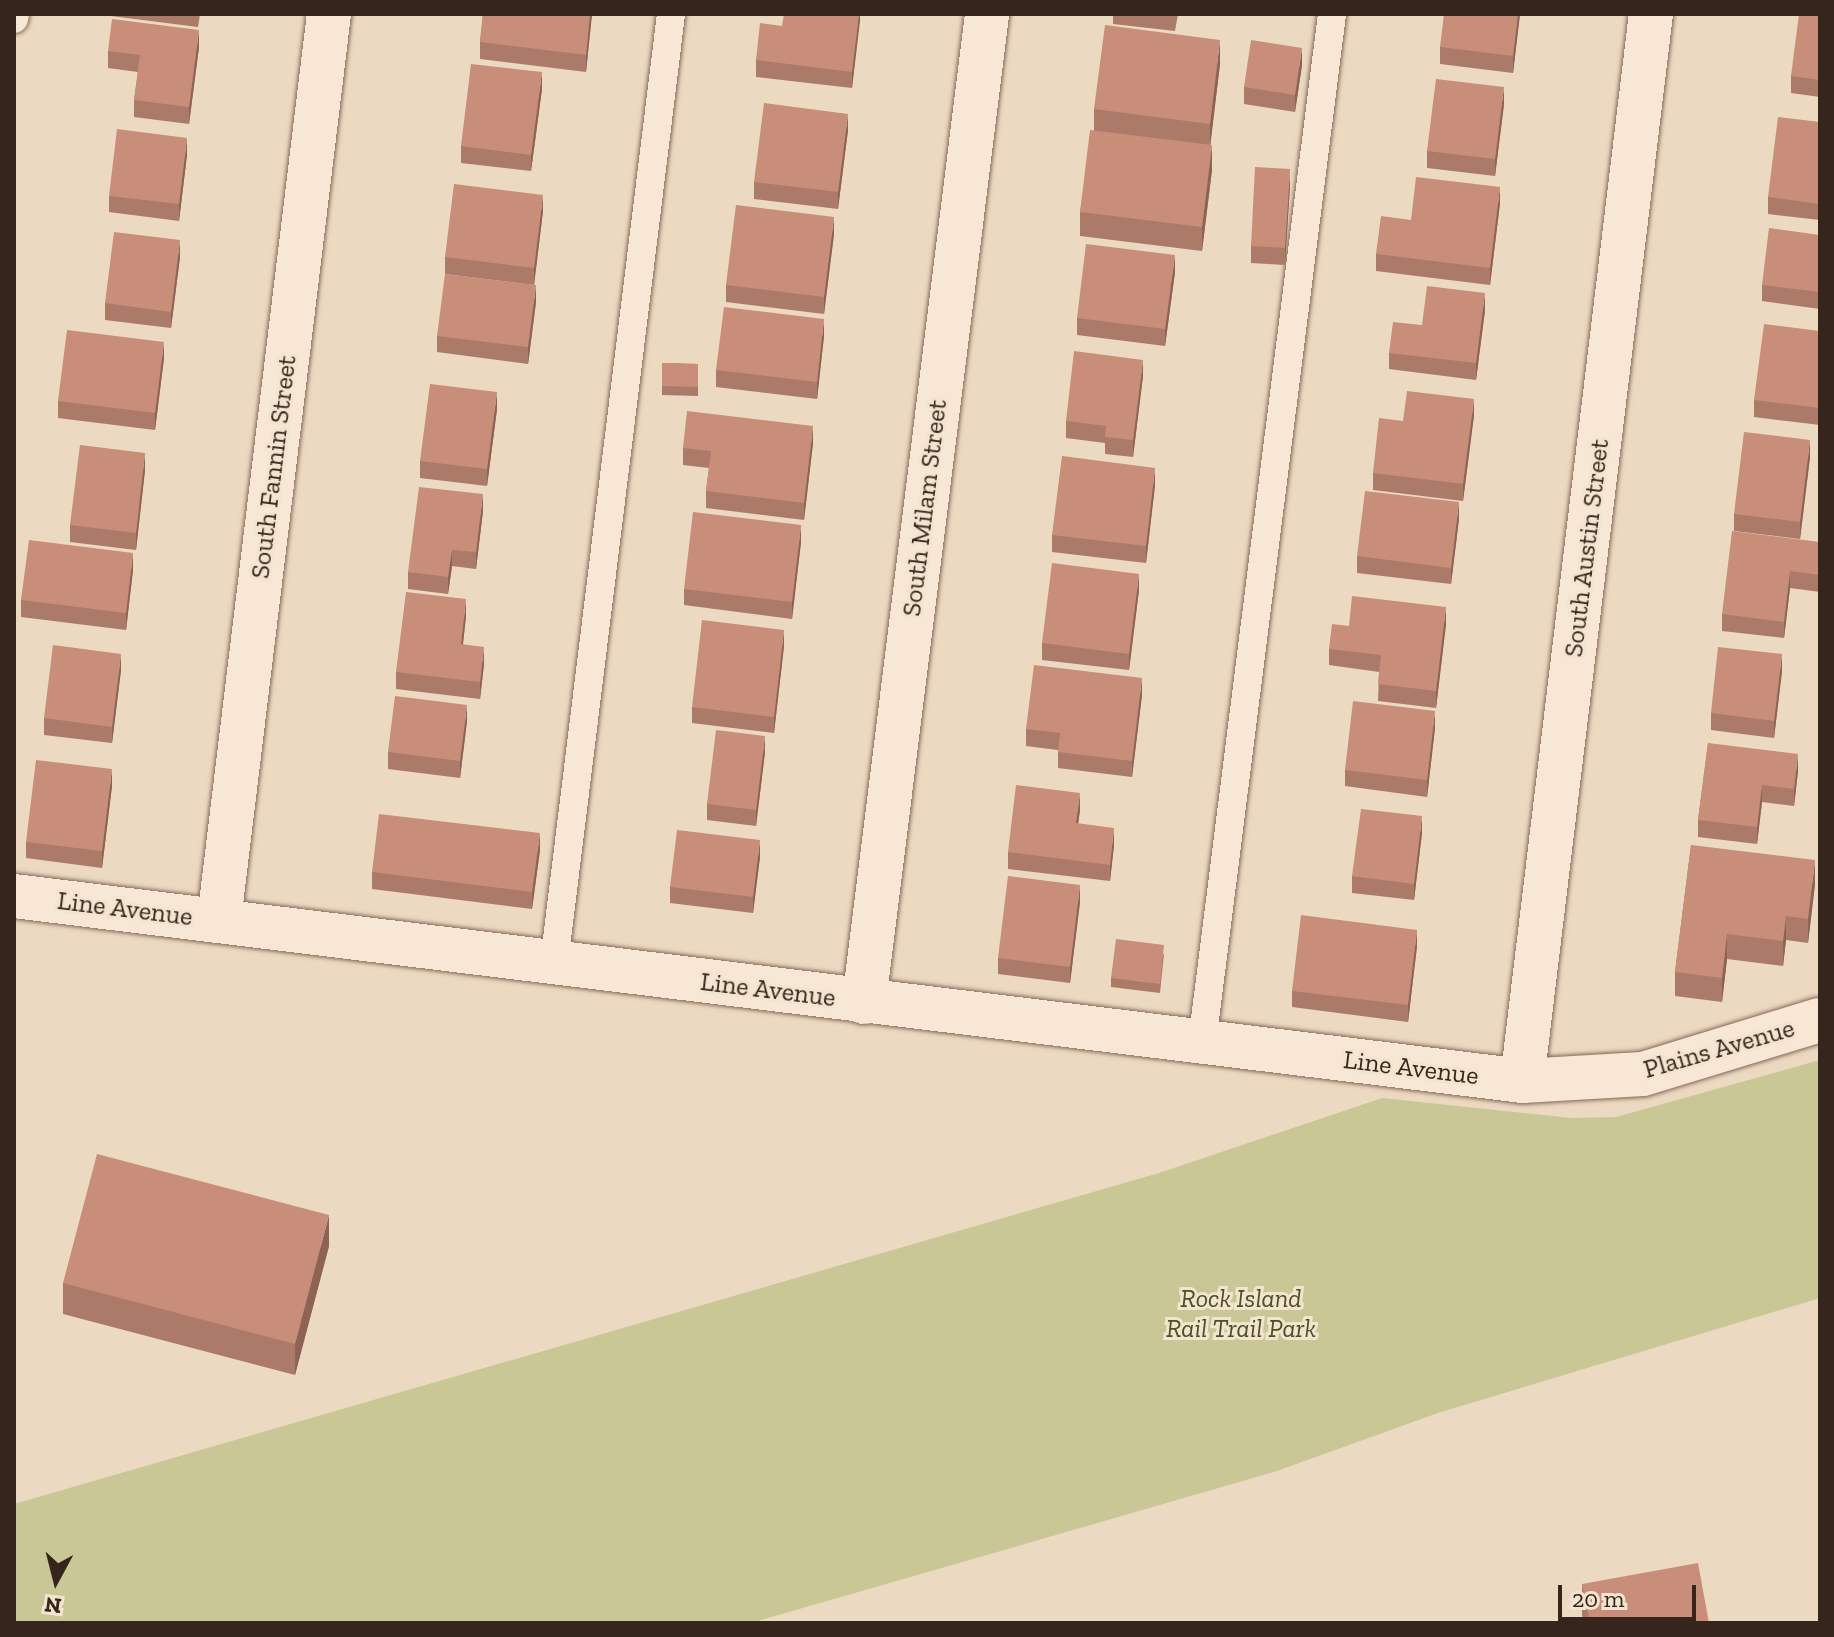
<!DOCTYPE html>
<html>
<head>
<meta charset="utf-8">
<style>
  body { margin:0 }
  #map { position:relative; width:1834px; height:1637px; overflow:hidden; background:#ecd9c1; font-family:"Zilla Slab",serif }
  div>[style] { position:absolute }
  .green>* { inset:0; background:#c9c796 }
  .roads { filter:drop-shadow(0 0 2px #846a5a) drop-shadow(0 0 2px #846a5a) }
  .lane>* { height:28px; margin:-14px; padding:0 14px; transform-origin:14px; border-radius:14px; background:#f7e7d4 }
  .street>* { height:44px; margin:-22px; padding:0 22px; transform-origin:22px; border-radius:22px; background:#f7e7d4 }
  .secondary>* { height:44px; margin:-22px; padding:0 22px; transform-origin:22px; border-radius:22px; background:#f7e7d4 }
  .wall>* { inset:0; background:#ac7a68 }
  .shaded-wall>* { inset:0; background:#8c6355 }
  .building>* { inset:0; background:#c88e79 }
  span { translate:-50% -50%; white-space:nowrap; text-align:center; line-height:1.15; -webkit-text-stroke:6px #f3e4d0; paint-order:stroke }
  .street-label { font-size:26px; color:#35251d }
  .park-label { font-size:26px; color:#4c5025; font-style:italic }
  .frame { position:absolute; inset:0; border:16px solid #35251d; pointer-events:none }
  .north { position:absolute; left:16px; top:1541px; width:80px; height:80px; -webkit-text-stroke:6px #f3e4d0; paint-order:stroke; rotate:187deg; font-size:22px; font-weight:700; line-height:32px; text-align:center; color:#35251d }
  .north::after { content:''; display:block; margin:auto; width:28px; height:36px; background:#35251d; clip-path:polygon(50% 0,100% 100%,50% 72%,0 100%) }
  .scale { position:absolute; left:1558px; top:1585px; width:138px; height:36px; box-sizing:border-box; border:4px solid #35251d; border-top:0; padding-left:10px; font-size:24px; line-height:28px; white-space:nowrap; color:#35251d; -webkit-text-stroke:6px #f3e4d0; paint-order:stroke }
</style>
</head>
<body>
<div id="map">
  <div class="green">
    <div style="clip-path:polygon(1820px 1060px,1820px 1298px,1438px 1413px,1274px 1472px,751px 1623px,14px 1623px,14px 1504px,1159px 1173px,1382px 1098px,1571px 1118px,1616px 1117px)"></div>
  </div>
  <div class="roads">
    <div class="lane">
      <div style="left:14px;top:19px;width:5px;rotate:-79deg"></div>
      <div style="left:554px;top:963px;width:956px;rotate:-82.97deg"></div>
      <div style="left:1202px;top:1043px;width:1037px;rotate:-82.8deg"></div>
    </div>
    <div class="street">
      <div style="left:219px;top:920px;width:913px;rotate:-83.08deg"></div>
      <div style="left:864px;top:1002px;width:996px;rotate:-82.9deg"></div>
      <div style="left:1522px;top:1081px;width:1075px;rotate:-83.11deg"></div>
    </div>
    <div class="secondary">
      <div style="left:14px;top:896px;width:1519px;rotate:6.99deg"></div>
      <div style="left:1522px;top:1081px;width:121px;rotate:-3.3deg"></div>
      <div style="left:1643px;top:1074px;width:185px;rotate:-17deg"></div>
    </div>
  </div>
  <div class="wall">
    <div style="clip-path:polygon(95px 14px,200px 14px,198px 27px)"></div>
    <div style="clip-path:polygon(483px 14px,592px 14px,586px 72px,480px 59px,480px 42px)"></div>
    <div style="clip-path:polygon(860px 14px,852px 88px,756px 77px,756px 60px,782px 26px)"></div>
    <div style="clip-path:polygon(1113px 14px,1178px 14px,1175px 31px,1113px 24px)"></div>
    <div style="clip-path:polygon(1520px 14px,1513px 73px,1440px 64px,1440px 47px)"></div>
    <div style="clip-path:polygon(1820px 14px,1820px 97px,1791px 93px,1791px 76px)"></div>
    <div style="clip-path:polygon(199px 47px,189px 124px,134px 117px,134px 100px,138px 72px,108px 68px,108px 51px)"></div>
    <div style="clip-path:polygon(1220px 64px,1210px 145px,1212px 170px,1202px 251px,1080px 236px,1080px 212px,1094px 131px,1094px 109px)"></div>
    <div style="clip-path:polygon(1302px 65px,1295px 112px,1244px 104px,1244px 87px)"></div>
    <div style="clip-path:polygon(542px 89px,531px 171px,461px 163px,461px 146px)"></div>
    <div style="clip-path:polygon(1504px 104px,1495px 176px,1427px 168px,1427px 151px)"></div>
    <div style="clip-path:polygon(1820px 122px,1820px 220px,1768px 214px,1768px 197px)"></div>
    <div style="clip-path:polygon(848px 130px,838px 209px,754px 199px,754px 182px)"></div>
    <div style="clip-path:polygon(187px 155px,179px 221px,109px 212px,109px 196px)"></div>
    <div style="clip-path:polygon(1290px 185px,1285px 265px,1251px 263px,1251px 246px)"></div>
    <div style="clip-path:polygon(1500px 203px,1490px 285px,1376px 271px,1376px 254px,1411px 220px)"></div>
    <div style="clip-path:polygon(543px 211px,534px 285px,445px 274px,445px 257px)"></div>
    <div style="clip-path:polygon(834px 234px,824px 314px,726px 302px,726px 285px)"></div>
    <div style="clip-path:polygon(1820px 235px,1820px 309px,1762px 301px,1762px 285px)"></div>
    <div style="clip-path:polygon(180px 257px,171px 328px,105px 320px,105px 303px)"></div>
    <div style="clip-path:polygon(1175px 272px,1165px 346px,1077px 335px,1077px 318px)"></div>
    <div style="clip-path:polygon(536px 302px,528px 364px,437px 352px,437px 336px)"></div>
    <div style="clip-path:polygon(1485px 310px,1476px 380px,1389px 369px,1389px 353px,1422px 325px)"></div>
    <div style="clip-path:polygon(1820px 331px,1820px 425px,1754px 417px,1754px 400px)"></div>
    <div style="clip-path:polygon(824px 336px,817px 399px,716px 387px,716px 370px)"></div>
    <div style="clip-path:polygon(164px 358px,155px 430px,58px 418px,58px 401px)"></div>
    <div style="clip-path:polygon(662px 363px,698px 364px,698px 396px,662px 395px)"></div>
    <div style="clip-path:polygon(1143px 376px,1133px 457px,1105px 454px,1105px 443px,1066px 438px,1066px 421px)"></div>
    <div style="clip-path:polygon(497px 409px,487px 486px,420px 478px,420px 461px)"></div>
    <div style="clip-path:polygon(1474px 415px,1463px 501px,1373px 490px,1373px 473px,1403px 421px)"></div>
    <div style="clip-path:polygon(813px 443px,804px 520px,706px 508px,706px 491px,709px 468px,683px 465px,683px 448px)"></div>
    <div style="clip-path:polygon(1810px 457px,1800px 539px,1734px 531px,1734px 514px)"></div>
    <div style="clip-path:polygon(145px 470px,136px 550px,70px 542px,70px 525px)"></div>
    <div style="clip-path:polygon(1155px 485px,1146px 563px,1052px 552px,1052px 535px)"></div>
    <div style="clip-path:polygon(483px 511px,476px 569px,452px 566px,448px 594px,408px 589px,408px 572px)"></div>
    <div style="clip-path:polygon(1459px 519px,1451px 584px,1357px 573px,1357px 556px)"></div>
    <div style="clip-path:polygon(801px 542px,792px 619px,684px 605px,684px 589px)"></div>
    <div style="clip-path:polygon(1820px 542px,1820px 592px,1790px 588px,1784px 638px,1722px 631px,1722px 614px)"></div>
    <div style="clip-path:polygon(133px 570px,126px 630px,21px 617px,21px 600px)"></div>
    <div style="clip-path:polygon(1139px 590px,1129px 670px,1042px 660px,1042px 643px)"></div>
    <div style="clip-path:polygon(466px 616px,463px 644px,484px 664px,480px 699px,396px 689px,396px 672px)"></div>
    <div style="clip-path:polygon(1446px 624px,1436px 708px,1378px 701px,1379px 672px,1329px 665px,1329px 649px,1349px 626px)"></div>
    <div style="clip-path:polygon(784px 646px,774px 733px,692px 723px,692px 707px)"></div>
    <div style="clip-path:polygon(121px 670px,112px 743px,44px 735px,44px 718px)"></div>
    <div style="clip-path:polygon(1782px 671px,1774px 738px,1711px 730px,1711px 713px)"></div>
    <div style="clip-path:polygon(1142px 695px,1132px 777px,1058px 768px,1058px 750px,1026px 746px,1026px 729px)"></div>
    <div style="clip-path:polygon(467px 721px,460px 778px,388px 769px,388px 752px)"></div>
    <div style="clip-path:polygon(1435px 728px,1427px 797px,1345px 786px,1345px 770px)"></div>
    <div style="clip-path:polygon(1708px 743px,1798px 771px,1794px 806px,1762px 802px,1757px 844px,1698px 837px,1698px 820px)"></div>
    <div style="clip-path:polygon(765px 752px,756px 826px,707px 820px,707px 804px)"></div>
    <div style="clip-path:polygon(112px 786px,102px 868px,26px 858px,26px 842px)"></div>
    <div style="clip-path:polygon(1080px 810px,1078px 824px,1114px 845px,1110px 881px,1008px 869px,1008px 852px)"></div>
    <div style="clip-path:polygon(1422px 833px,1414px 900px,1352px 893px,1352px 876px)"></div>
    <div style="clip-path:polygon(1691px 845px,1815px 884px,1808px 943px,1786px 940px,1783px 966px,1727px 959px,1722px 1002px,1675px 996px,1675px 972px)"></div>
    <div style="clip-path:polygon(540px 850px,532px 909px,372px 889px,372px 872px)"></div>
    <div style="clip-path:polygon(760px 857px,753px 913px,670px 903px,670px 887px)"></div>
    <div style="clip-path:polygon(1080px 902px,1070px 983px,998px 974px,998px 958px)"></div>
    <div style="clip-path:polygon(1417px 946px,1408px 1022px,1292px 1007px,1292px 991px)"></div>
    <div style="clip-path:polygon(1164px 954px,1160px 993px,1111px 987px,1111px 978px)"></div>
    <div style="clip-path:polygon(329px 1246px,295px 1375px,63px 1314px,63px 1283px)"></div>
    <div style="clip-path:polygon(1582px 1584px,1709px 1623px,1584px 1623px,1582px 1615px)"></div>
  </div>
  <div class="shaded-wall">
    <div style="clip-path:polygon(590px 14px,592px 14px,586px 72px,586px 55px)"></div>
    <div style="clip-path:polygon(859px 14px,860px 14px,860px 21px,852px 88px,852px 72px)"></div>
    <div style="clip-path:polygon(1518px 14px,1520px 14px,1513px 73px,1513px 56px)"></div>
    <div style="clip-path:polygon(199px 30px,199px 47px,189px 124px,189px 107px)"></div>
    <div style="clip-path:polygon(1220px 40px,1220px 64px,1210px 148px,1210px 124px)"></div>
    <div style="clip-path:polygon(1302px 48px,1302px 65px,1295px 112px,1295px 95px)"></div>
    <div style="clip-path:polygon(542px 72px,542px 89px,531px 171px,531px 155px)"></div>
    <div style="clip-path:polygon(1504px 87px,1504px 104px,1495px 176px,1495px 159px)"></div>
    <div style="clip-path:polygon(848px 114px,848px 130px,838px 209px,838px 192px)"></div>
    <div style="clip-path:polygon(187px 138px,187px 155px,179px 221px,179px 204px)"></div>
    <div style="clip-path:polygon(1212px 145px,1212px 170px,1202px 251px,1202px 227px)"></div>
    <div style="clip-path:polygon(1290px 169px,1290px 185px,1285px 265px,1285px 248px)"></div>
    <div style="clip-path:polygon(1500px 187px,1500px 203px,1490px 285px,1490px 268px)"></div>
    <div style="clip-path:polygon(543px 195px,543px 211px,534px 285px,534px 268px)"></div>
    <div style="clip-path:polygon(834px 217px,834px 234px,824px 314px,824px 297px)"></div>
    <div style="clip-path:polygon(180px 240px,180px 257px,171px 328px,171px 312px)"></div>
    <div style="clip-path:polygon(1175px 255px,1175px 272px,1165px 346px,1165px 329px)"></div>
    <div style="clip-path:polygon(536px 285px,536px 302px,528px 364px,528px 347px)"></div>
    <div style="clip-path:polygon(1485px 293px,1485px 310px,1476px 380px,1476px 363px)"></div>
    <div style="clip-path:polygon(824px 319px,824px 336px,817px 399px,817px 382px)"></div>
    <div style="clip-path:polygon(164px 342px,164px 358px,155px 430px,155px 413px)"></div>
    <div style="clip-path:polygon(1143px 360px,1143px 376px,1133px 457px,1133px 440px)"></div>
    <div style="clip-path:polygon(497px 392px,497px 409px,487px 486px,487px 469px)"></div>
    <div style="clip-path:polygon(1474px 399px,1474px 415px,1463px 501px,1463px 484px)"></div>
    <div style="clip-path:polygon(813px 426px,813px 443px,804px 520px,804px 503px)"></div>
    <div style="clip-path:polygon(1810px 440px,1810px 457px,1800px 539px,1800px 522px)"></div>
    <div style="clip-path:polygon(145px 453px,145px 470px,136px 550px,136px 533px)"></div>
    <div style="clip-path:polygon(1155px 468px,1155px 485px,1146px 563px,1146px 546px)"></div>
    <div style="clip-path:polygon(483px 494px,483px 511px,476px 569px,476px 552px)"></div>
    <div style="clip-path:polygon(1459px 502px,1459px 519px,1451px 584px,1451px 568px)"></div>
    <div style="clip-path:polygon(801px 525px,801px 542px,792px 619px,792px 602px)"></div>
    <div style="clip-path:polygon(452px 550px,452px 566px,448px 594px,448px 577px)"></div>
    <div style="clip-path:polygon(133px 553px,133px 570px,126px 630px,126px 613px)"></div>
    <div style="clip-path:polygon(1790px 571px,1790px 588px,1784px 638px,1784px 622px)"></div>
    <div style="clip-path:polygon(1139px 574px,1139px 590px,1129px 670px,1129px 654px)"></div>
    <div style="clip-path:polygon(466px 599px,466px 616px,461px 661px,461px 644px)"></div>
    <div style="clip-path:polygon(1446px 607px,1446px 624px,1436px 708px,1436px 691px)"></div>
    <div style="clip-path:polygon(784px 630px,784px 646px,774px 733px,774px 717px)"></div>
    <div style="clip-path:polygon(484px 647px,484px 664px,480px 699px,480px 682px)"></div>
    <div style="clip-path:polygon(121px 654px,121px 670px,112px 743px,112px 727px)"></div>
    <div style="clip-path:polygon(1782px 654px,1782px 671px,1774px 738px,1774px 721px)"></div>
    <div style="clip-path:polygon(1142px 678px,1142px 695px,1132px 777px,1132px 761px)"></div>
    <div style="clip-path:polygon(467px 705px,467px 721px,460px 778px,460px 761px)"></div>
    <div style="clip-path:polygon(1435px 711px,1435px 728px,1427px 797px,1427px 780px)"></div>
    <div style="clip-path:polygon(765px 736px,765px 752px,756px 826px,756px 810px)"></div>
    <div style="clip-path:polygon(1798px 754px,1798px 771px,1794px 806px,1794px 789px)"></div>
    <div style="clip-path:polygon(112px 769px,112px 786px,102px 868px,102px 851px)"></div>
    <div style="clip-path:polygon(1762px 785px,1762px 802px,1757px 844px,1757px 827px)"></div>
    <div style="clip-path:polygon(1080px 793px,1080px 810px,1076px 840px,1076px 823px)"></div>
    <div style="clip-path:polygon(1422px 816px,1422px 833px,1414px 900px,1414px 884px)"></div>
    <div style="clip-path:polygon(1114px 828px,1114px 845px,1110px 881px,1110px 865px)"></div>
    <div style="clip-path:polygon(540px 833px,540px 850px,532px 909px,532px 892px)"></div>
    <div style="clip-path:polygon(760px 840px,760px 857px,753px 913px,753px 897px)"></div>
    <div style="clip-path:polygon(1815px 860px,1815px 884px,1808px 943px,1808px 919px)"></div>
    <div style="clip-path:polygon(1080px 885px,1080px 902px,1070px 983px,1070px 967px)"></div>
    <div style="clip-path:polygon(1786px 916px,1786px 940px,1783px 966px,1783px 941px)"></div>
    <div style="clip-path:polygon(1417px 930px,1417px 946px,1408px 1022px,1408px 1005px)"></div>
    <div style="clip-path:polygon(1727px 934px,1727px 959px,1722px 1002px,1722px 978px)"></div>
    <div style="clip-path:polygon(329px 1215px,329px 1246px,295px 1375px,295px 1344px)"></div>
  </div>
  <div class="building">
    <div style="clip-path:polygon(483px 14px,590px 14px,586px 55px,480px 42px)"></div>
    <div style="clip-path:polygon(784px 14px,859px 14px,852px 72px,756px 60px,760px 23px,782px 26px)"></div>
    <div style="clip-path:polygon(1444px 14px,1518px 14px,1513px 56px,1440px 47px)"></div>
    <div style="clip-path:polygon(1799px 14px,1820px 14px,1820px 80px,1791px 76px)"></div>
    <div style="clip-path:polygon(112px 19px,199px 30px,189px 107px,134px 100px,140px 55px,108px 51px)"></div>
    <div style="clip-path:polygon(1105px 25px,1220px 40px,1210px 124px,1094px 109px)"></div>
    <div style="clip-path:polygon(1251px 40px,1302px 48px,1295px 95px,1244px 87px)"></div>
    <div style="clip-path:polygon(471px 64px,542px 72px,531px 155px,461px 146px)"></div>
    <div style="clip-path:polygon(1436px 79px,1504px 87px,1495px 159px,1427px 151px)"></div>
    <div style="clip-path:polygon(764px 103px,848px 114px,838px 192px,754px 182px)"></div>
    <div style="clip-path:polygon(1778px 117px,1820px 122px,1820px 204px,1768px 197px)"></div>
    <div style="clip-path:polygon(117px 129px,187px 138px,179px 204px,109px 196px)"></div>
    <div style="clip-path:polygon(1090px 130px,1212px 145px,1202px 227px,1080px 212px)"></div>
    <div style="clip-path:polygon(1255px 167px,1290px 169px,1285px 248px,1251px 246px)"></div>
    <div style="clip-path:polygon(1416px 177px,1500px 187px,1490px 268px,1376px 254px,1381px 216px,1411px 220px)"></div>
    <div style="clip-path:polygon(454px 184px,543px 195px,534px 268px,445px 257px)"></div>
    <div style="clip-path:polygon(736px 205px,834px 217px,824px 297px,726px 285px)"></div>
    <div style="clip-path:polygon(1769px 228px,1820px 235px,1820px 292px,1762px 285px)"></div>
    <div style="clip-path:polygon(114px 232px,180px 240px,171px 312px,105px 303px)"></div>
    <div style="clip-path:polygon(1086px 244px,1175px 255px,1165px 329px,1077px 318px)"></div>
    <div style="clip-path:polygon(445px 274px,536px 285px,528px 347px,437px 336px)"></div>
    <div style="clip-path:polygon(1427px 286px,1485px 293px,1476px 363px,1389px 353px,1393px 322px,1422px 325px)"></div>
    <div style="clip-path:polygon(724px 307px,824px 319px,817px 382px,716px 370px)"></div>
    <div style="clip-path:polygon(1764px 324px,1820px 331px,1820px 408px,1754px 400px)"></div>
    <div style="clip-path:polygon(67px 330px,164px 342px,155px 413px,58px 401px)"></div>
    <div style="clip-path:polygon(1074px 351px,1143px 360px,1133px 440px,1105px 437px,1106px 426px,1066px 421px)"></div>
    <div style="clip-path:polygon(662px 363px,698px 364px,698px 387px,662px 386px)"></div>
    <div style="clip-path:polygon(430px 384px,497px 392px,487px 469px,420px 461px)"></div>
    <div style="clip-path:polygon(1407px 391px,1474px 399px,1463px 484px,1373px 473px,1379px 418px,1403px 421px)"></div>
    <div style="clip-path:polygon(687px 411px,813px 426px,804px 503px,706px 491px,711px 451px,683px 448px)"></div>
    <div style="clip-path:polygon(1744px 432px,1810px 440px,1800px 522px,1734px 514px)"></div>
    <div style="clip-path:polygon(80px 445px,145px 453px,136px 533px,70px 525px)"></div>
    <div style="clip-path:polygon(1062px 456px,1155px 468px,1146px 546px,1052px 535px)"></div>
    <div style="clip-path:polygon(419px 487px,483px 494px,476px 552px,452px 550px,448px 577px,408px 572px)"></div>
    <div style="clip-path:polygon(1365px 491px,1459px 502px,1451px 568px,1357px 556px)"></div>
    <div style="clip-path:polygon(693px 512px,801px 525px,792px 602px,684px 589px)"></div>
    <div style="clip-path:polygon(1732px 531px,1820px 542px,1820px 575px,1790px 571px,1784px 622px,1722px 614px)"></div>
    <div style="clip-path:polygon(29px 540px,133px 553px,126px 613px,21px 600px)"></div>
    <div style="clip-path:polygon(1052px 563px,1139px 574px,1129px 654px,1042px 643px)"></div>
    <div style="clip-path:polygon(406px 592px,466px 599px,461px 644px,484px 647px,480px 682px,396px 672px)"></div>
    <div style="clip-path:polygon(1352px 596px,1446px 607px,1436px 691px,1378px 684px,1381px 655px,1329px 649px,1332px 624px,1349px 626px)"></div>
    <div style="clip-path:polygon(702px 620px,784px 630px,774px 717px,692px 707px)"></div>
    <div style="clip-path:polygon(53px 645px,121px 654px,112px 727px,44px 718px)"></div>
    <div style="clip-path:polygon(1718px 647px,1782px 654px,1774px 721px,1711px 713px)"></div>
    <div style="clip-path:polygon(1034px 665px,1142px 678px,1132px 761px,1058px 752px,1060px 733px,1026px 729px)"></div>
    <div style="clip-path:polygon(395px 696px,467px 705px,460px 761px,388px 752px)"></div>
    <div style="clip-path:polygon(1353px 701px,1435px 711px,1427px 780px,1345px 770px)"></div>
    <div style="clip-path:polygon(716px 730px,765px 736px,756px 810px,707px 804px)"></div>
    <div style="clip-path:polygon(1708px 743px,1798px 754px,1794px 789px,1762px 785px,1757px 827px,1698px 820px)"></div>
    <div style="clip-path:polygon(36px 760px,112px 769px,102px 851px,26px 842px)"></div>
    <div style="clip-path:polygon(1016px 785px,1080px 793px,1076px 823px,1114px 828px,1110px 865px,1008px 852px)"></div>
    <div style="clip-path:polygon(1361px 809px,1422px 816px,1414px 884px,1352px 876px)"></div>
    <div style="clip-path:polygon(379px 814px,540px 833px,532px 892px,372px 872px)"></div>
    <div style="clip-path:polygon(677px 830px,760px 840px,753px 897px,670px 887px)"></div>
    <div style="clip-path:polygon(1691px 845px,1815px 860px,1808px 919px,1786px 916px,1783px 941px,1727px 934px,1722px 978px,1675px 972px)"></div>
    <div style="clip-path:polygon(1008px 876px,1080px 885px,1070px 967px,998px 958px)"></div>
    <div style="clip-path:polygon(1301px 915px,1417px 930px,1408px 1005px,1292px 991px)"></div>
    <div style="clip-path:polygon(1116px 939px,1164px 945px,1160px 984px,1111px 978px)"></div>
    <div style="clip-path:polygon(97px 1154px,329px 1215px,295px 1344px,63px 1283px)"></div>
    <div style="clip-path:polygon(1698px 1563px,1709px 1623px,1590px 1623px,1582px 1584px)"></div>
  </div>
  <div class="street-label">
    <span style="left:274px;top:467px;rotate:-83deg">South Fannin Street</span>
    <span style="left:925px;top:508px;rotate:-83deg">South Milam Street</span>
    <span style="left:1587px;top:548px;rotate:-83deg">South Austin Street</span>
    <span style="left:125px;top:909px;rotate:7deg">Line Avenue</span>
    <span style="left:768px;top:990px;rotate:7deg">Line Avenue</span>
    <span style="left:1719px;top:1049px;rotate:-16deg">Plains Avenue</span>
    <span style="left:1411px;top:1068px;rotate:7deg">Line Avenue</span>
  </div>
  <div class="park-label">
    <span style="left:1241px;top:1314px">Rock Island<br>Rail Trail Park</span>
  </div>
  <div class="frame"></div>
  <div class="north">N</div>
  <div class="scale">20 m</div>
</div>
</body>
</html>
